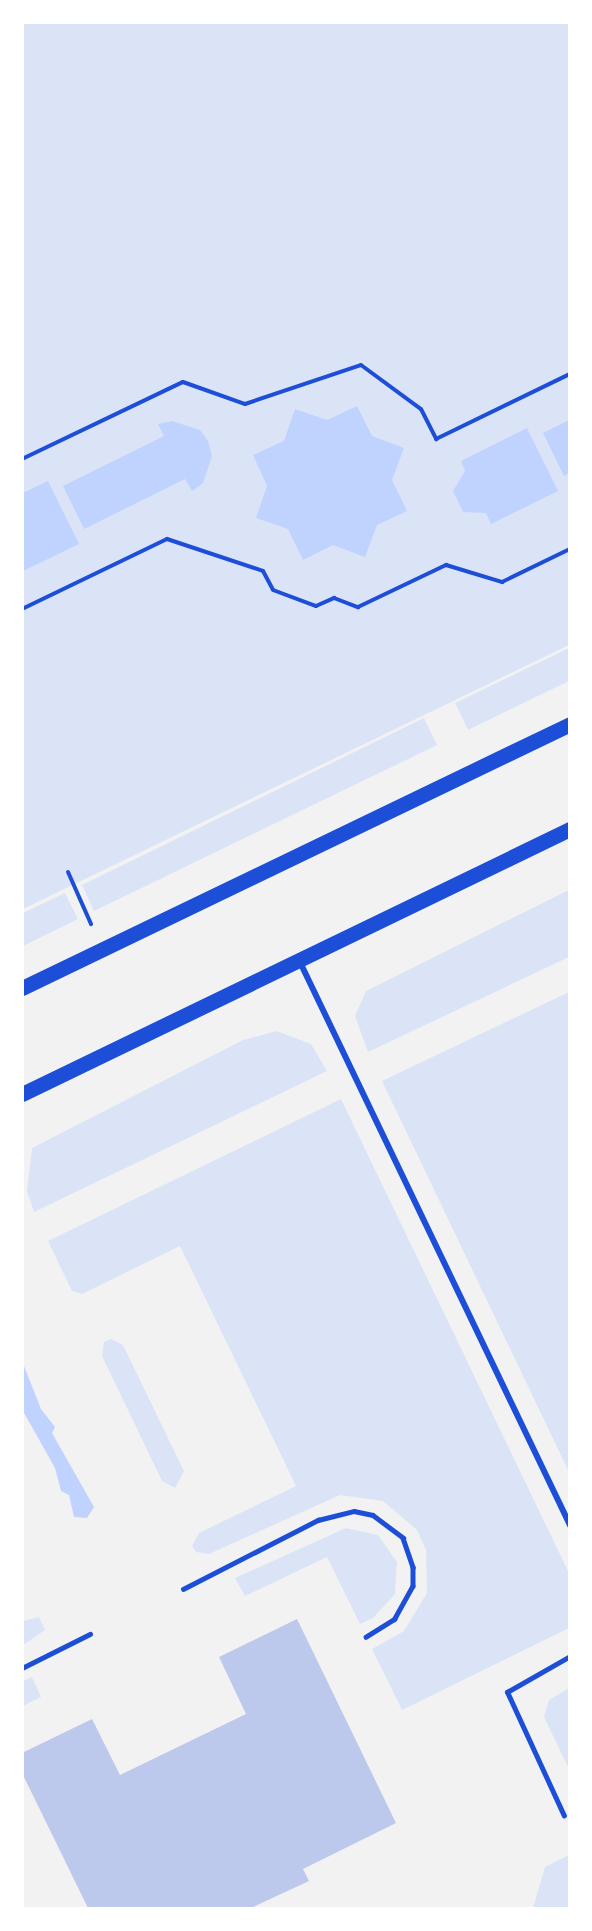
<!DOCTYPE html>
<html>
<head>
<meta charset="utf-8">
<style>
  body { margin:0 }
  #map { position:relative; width:592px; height:1931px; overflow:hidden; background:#f2f2f2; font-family:"Alegreya Sans",sans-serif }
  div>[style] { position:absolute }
  .green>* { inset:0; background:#dbe4f7 }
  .water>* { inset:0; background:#bfd3fe }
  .building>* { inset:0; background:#bdc9ec }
  .path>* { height:4px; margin:-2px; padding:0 2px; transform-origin:2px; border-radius:2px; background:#1d4ed8 }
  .service>* { height:4.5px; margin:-2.25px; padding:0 2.25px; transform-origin:2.25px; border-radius:2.25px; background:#1d4ed8 }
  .minor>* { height:6px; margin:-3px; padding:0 3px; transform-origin:3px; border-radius:3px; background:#1d4ed8 }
  .primary>* { height:15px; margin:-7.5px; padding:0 7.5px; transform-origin:7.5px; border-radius:7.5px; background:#1d4ed8 }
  span { translate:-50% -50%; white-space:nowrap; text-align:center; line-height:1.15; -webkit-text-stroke:6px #fff; paint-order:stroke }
  .frame { position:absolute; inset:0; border:24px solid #fff; pointer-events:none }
</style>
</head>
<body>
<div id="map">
  <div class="green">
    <div style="clip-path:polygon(23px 23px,569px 23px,569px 645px,23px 909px)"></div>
    <div style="clip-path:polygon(569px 648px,569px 681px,468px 730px,455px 703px)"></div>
    <div style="clip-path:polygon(424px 718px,437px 745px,94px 911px,82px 885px)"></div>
    <div style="clip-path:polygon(569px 890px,569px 957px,368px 1052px,355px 1016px,366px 991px)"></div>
    <div style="clip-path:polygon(65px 893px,78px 919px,23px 946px,23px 913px)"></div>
    <div style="clip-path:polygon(569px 992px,569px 1472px,382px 1081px)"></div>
    <div style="clip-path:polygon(277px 1031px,311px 1044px,327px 1071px,34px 1212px,27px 1191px,32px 1148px,243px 1040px)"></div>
    <div style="clip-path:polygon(341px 1099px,569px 1573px,569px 1628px,402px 1710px,372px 1649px,404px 1631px,427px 1593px,426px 1550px,417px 1530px,383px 1501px,340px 1495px,209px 1554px,196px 1552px,192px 1546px,199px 1533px,296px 1486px,180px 1246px,82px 1294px,72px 1291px,48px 1241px)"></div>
    <div style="clip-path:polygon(111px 1339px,123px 1345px,184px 1471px,175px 1488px,162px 1481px,102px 1356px,104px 1342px)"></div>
    <div style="clip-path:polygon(346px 1528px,378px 1535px,397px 1562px,395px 1594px,373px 1618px,360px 1624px,327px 1557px,245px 1596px,235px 1578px)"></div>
    <div style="clip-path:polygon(39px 1617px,45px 1630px,23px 1645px,23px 1621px)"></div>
    <div style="clip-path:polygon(32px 1677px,41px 1697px,23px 1706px,23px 1681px)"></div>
    <div style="clip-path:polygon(569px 1688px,569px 1769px,544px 1717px,549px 1700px)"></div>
    <div style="clip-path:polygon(569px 1855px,569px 1908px,533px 1908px,545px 1867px)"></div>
  </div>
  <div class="water">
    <div style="clip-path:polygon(357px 406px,372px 436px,404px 448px,392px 480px,407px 511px,377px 525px,365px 557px,333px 545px,303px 560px,288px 529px,256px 518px,267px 486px,253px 455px,284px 441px,295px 409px,327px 420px)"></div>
    <div style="clip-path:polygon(569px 420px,569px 473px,564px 476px,543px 433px)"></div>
    <div style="clip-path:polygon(172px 421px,200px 430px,208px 441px,212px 456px,203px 483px,192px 491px,185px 479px,84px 529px,63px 486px,164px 436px,158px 424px)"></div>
    <div style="clip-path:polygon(527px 428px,558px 491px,491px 524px,486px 513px,463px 512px,453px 491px,465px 471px,461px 461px)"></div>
    <div style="clip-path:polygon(48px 481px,79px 544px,23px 571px,23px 493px)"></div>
    <div style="clip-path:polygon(22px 1361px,41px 1409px,55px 1427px,52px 1433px,94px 1507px,87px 1518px,74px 1517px,69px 1495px,61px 1491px,55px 1468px,23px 1411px)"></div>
  </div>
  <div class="building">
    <div style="clip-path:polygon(297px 1619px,396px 1823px,303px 1869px,309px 1881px,251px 1908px,88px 1908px,22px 1773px,22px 1753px,92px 1719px,120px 1775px,246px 1714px,219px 1657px)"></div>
  </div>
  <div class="path">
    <div style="left:22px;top:459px;width:178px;rotate:-25.6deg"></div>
    <div style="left:183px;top:382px;width:66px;rotate:19.5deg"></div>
    <div style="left:245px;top:404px;width:122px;rotate:-18.6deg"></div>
    <div style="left:361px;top:365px;width:74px;rotate:36.3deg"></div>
    <div style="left:421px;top:409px;width:34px;rotate:63deg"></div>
    <div style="left:436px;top:439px;width:149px;rotate:-25.9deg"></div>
    <div style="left:22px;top:609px;width:161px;rotate:-25.8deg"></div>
    <div style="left:167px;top:539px;width:101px;rotate:18.4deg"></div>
    <div style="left:263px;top:571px;width:21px;rotate:62deg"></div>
    <div style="left:273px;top:590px;width:46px;rotate:20.4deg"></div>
    <div style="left:316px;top:606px;width:20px;rotate:-24deg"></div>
    <div style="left:334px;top:598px;width:26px;rotate:21deg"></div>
    <div style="left:358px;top:607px;width:98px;rotate:-25.5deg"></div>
    <div style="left:446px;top:565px;width:59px;rotate:16.9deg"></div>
    <div style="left:502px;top:582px;width:76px;rotate:-25.9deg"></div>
    <div style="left:68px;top:872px;width:57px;rotate:66.1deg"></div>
  </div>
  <div class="service">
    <div style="left:183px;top:1589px;width:152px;rotate:-27.1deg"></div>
    <div style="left:318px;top:1520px;width:37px;rotate:-14deg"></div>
    <div style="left:354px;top:1511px;width:19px;rotate:12deg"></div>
    <div style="left:373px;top:1515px;width:38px;rotate:37deg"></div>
    <div style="left:403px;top:1538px;width:31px;rotate:71deg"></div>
    <div style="left:413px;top:1567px;width:19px;rotate:90deg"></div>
    <div style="left:413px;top:1586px;width:38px;rotate:119deg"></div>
    <div style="left:395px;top:1619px;width:34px;rotate:148deg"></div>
    <div style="left:22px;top:1668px;width:76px;rotate:-26.6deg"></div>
    <div style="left:564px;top:1816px;width:136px;rotate:-114.7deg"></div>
    <div style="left:507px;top:1692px;width:73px;rotate:-29.7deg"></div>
  </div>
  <div class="minor">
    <div style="left:299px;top:960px;width:627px;rotate:64.38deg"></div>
  </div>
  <div class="primary">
    <div style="left:22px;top:988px;width:608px;rotate:-25.72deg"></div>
    <div style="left:22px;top:1094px;width:609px;rotate:-25.81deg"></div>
  </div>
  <div class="frame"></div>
</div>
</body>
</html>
